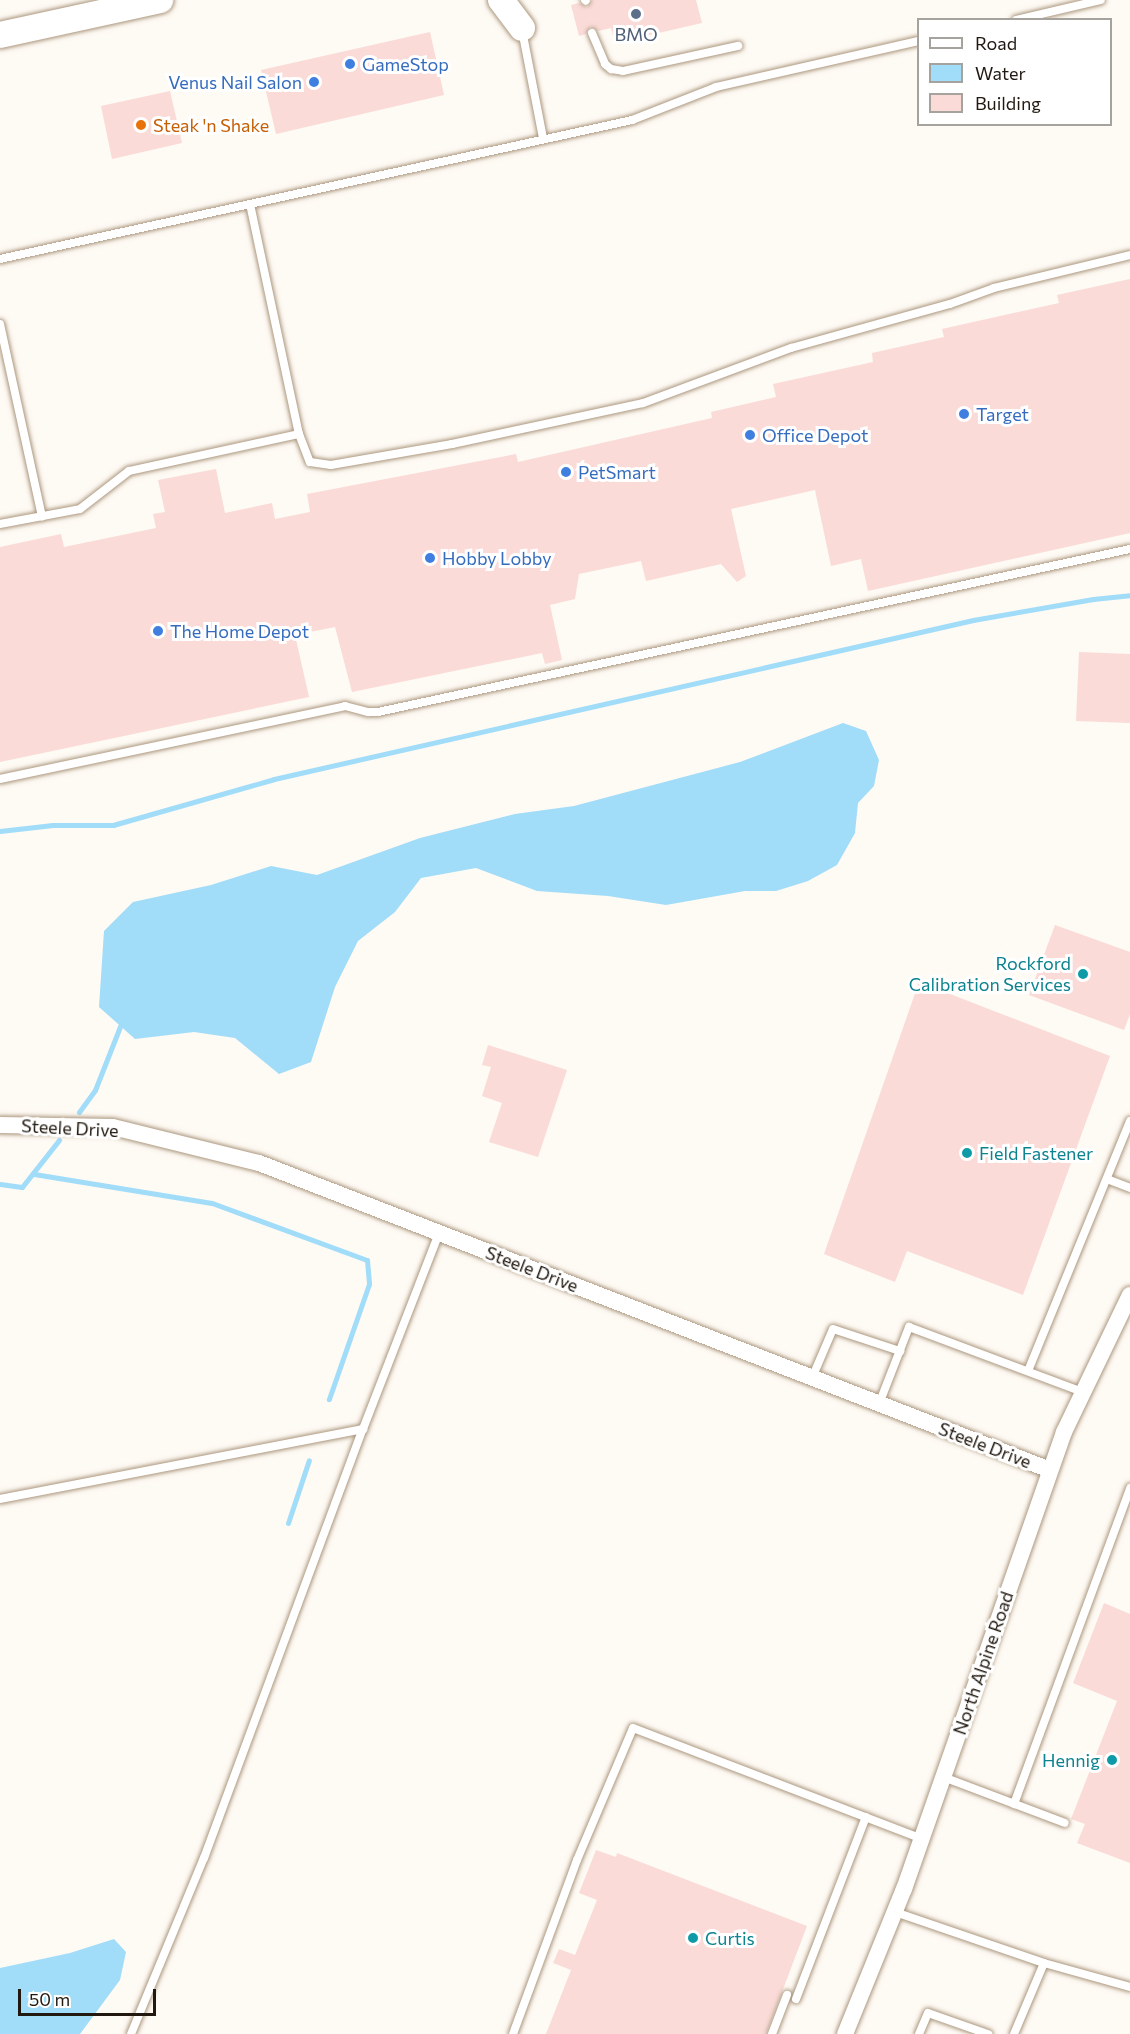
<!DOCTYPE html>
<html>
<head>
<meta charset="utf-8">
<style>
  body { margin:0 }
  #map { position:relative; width:1130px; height:2034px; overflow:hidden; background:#fefaf4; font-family:Commissioner,sans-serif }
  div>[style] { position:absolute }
  .water>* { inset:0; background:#a1dcf9 }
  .stream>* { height:5px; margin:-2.5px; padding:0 2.5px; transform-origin:2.5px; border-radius:2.5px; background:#a1dcf9 }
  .building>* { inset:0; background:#fadbd8 }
  .roads { filter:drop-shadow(0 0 2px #ac977e) drop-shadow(0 0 2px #ac977e) }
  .lane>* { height:8px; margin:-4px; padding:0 4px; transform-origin:4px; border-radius:4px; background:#fff }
  .street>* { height:16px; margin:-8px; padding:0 8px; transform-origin:8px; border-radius:8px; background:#fff }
  .primary>* { height:26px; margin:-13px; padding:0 13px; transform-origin:13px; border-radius:13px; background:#fff }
  .dots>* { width:16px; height:16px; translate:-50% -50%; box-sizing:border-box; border:3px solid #fff; border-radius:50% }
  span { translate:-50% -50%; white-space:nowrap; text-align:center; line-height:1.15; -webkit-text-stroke:6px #fff; paint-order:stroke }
  .service-label { font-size:18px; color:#4e5e75 }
  .shop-label { font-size:18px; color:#366cbe }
  .left { translate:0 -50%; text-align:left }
  .right { translate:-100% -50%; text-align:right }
  .food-label { font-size:18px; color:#c56008 }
  .culture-label { font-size:18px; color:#0d838f }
  .street-label { font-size:18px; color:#211910 }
  .legend { position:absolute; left:917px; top:18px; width:195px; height:108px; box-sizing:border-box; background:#fff; border:2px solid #a6a39f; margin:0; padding:8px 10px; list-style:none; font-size:18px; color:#211910 }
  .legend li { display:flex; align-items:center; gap:12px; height:30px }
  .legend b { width:30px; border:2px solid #a6a39f }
  .scale { position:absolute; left:18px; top:1989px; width:138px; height:27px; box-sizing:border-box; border:3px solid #211910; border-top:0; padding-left:8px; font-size:18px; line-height:21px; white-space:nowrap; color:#211910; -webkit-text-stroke:4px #fff; paint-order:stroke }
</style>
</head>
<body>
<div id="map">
  <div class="water">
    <div style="clip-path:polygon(843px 723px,866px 731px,879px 760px,874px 786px,858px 803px,855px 833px,837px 865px,808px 881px,776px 891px,745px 891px,666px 905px,608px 896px,537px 891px,476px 868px,421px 878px,395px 912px,358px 941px,335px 987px,311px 1062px,279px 1074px,235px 1038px,194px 1032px,135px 1039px,99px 1007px,104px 931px,133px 902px,211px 885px,271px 866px,317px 875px,420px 838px,515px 814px,574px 806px,740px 762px)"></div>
    <div style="clip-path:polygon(114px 1939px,126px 1952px,120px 1980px,80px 2034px,0 2034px,0 1968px,70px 1953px)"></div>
  </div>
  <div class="stream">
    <div style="left:0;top:831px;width:53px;rotate:-6.5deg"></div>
    <div style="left:53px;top:825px;width:60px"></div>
    <div style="left:113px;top:825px;width:167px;rotate:-15.9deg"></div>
    <div style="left:274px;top:779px;width:717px;rotate:-12.81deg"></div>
    <div style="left:973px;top:620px;width:122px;rotate:-9.9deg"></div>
    <div style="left:1093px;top:599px;width:37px;rotate:-6deg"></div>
    <div style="left:79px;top:1112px;width:27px;rotate:-54deg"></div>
    <div style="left:95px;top:1090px;width:76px;rotate:-68.5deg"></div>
    <div style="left:34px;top:1174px;width:180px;rotate:9.3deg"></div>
    <div style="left:212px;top:1203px;width:165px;rotate:20.2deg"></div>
    <div style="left:367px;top:1260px;width:24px;rotate:85deg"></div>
    <div style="left:369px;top:1284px;width:122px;rotate:109.2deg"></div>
    <div style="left:0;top:1184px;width:22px;rotate:8deg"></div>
    <div style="left:22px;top:1187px;width:60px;rotate:-51.8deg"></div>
    <div style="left:288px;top:1523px;width:66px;rotate:-71.6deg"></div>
  </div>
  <div class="building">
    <div style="clip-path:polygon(592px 0,696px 0,702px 23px,615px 43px,611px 28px,598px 31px,590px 27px,586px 34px,579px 36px,571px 5px,579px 3px,587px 7px)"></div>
    <div style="clip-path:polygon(430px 32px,444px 95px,276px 134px,261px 70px)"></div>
    <div style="clip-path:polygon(170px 91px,182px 143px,112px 159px,101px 106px)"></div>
    <div style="clip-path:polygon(1130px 279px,1130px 533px,868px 591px,861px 559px,831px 566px,815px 490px,731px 509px,746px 576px,737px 582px,721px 564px,646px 581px,641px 561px,579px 574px,575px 599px,550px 605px,562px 660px,545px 664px,542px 653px,352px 692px,335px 627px,295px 635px,309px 697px,0 762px,0 547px,61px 534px,64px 547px,156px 528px,153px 514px,165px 512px,158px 480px,216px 469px,225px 513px,272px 503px,275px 519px,310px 512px,307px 494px,516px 454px,518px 462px,712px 418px,711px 412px,776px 397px,773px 384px,873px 362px,872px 353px,944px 337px,942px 329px,1059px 303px,1057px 295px)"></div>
    <div style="clip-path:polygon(1079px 652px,1130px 654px,1130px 723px,1076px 721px)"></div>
    <div style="clip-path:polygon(1055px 925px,1130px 952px,1130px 1014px,1124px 1030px,1029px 995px)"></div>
    <div style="clip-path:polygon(919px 982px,1110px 1056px,1023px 1295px,907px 1251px,895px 1282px,824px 1254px)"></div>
    <div style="clip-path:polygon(488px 1045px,567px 1070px,538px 1157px,489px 1142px,502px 1103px,482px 1096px,491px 1067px,482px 1065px)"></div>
    <div style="clip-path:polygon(1104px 1603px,1130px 1614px,1130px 1863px,1077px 1843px,1085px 1824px,1071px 1819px,1117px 1701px,1073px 1683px)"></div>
    <div style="clip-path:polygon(596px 1850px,616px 1857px,617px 1853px,807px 1926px,766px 2034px,546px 2034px,571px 1970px,553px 1963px,559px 1949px,575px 1955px,597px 1900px,579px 1893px)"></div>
  </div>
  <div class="roads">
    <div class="lane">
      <div style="left:585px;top:0;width:1px;rotate:45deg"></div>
      <div style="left:1016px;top:20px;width:87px;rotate:-13.2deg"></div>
      <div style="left:522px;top:30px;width:110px;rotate:79deg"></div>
      <div style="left:592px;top:33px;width:34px;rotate:67deg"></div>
      <div style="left:605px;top:64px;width:8px;rotate:40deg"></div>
      <div style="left:611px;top:69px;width:12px;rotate:9deg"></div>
      <div style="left:623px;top:71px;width:118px;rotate:-12.3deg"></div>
      <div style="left:250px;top:204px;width:235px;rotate:78deg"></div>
      <div style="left:299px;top:434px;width:30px;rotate:69deg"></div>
      <div style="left:310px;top:462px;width:21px;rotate:8deg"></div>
      <div style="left:331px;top:465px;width:123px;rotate:-9.8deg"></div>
      <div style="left:452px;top:444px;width:195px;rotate:-12.1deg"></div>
      <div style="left:643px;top:403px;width:158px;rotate:-20.4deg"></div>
      <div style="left:791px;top:348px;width:165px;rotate:-15.5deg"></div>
      <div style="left:950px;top:304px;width:47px;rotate:-20deg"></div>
      <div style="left:994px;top:288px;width:140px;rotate:-13.6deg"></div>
      <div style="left:0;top:259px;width:647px;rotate:-12.4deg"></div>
      <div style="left:632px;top:120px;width:90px;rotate:-21.4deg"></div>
      <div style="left:716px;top:87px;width:207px;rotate:-12.8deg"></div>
      <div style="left:0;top:324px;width:197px;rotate:77.7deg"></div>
      <div style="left:0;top:524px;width:81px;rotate:-10.6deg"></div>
      <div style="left:80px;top:509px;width:62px;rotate:-37.8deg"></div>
      <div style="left:129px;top:471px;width:174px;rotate:-12.3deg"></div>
      <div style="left:0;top:779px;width:353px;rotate:-11.9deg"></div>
      <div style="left:345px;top:706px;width:24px;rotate:15deg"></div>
      <div style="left:368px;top:712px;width:10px"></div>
      <div style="left:378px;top:712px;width:769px;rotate:-12.23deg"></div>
      <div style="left:1107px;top:1179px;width:25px;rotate:21deg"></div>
      <div style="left:1028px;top:1371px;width:270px;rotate:-67.8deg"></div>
      <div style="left:812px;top:1378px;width:53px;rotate:-66.8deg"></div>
      <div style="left:833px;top:1329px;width:71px;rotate:18.2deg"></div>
      <div style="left:879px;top:1404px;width:83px;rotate:-68.7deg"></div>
      <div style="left:909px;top:1327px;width:186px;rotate:20.5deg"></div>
      <div style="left:0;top:1499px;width:370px;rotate:-10.9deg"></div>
      <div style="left:363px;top:1429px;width:210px;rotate:-68.8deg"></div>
      <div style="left:943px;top:1777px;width:130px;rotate:20.7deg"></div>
      <div style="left:1014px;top:1804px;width:337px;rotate:-69.8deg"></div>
      <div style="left:895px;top:1912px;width:157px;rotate:18.9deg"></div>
      <div style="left:1044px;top:1963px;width:89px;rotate:15.6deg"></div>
      <div style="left:796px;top:1999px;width:195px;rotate:-69deg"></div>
      <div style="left:131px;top:2034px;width:191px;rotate:-67.5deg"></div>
      <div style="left:204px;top:1858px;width:458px;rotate:-69.7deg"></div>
      <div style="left:513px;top:2034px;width:185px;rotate:-69.8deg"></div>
      <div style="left:577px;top:1860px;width:143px;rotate:-67deg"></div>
      <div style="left:633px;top:1728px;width:310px;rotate:21deg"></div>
      <div style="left:772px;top:2034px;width:42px;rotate:-69deg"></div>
      <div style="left:919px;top:2034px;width:23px;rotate:-67deg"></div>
      <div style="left:928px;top:2013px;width:64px;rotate:19.3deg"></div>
      <div style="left:1014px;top:2034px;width:77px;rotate:-67.1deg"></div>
    </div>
    <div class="street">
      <div style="left:0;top:1125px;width:113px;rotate:1deg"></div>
      <div style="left:113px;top:1127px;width:150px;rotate:13.9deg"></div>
      <div style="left:259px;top:1163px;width:848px;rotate:21.21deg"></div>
      <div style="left:845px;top:2034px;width:157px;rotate:-67.9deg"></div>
      <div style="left:904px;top:1889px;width:484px;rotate:-70.7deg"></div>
      <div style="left:1064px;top:1432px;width:152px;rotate:-64.3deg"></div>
    </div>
    <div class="primary">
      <div style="left:501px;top:0;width:35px;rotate:53deg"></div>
      <div style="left:0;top:35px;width:164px;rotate:-12.3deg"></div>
    </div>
  </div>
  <div class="dots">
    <div style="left:636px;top:14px;background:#5c6f8a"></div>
    <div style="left:350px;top:64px;background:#3f7fe0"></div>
    <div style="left:314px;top:82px;background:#3f7fe0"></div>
    <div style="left:141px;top:125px;background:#e8710a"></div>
    <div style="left:964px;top:414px;background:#3f7fe0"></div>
    <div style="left:750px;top:435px;background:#3f7fe0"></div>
    <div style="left:566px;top:472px;background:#3f7fe0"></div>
    <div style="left:430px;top:558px;background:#3f7fe0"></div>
    <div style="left:158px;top:631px;background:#3f7fe0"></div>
    <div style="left:1083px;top:974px;background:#0f9aa8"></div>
    <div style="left:967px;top:1153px;background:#0f9aa8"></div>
    <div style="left:1112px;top:1760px;background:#0f9aa8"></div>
    <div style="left:693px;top:1938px;background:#0f9aa8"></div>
  </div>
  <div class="service-label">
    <span style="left:636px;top:34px">BMO</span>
  </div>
  <div class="shop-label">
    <span class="left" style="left:362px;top:64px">GameStop</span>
    <span class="right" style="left:302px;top:82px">Venus Nail Salon</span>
    <span class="left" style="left:976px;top:414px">Target</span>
    <span class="left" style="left:762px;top:435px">Office Depot</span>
    <span class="left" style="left:578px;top:472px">PetSmart</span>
    <span class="left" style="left:442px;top:558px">Hobby Lobby</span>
    <span class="left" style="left:170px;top:631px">The Home Depot</span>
  </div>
  <div class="food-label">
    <span class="left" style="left:153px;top:125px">Steak 'n Shake</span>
  </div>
  <div class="culture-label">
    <span class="right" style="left:1071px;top:974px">Rockford<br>Calibration Services</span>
    <span class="left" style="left:979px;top:1153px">Field Fastener</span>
    <span class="right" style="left:1100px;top:1760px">Hennig</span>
    <span class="left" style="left:705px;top:1938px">Curtis</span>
  </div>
  <div class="street-label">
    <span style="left:70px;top:1128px;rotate:3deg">Steele Drive</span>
    <span style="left:532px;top:1269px;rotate:21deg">Steele Drive</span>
    <span style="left:985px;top:1445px;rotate:21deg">Steele Drive</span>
    <span style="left:983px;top:1663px;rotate:-71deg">North Alpine Road</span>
  </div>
  <ul class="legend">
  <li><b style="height:8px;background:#fff"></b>Road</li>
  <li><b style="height:16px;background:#a1dcf9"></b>Water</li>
  <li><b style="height:16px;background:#fadbd8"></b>Building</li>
  </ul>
  <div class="scale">50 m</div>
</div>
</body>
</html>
